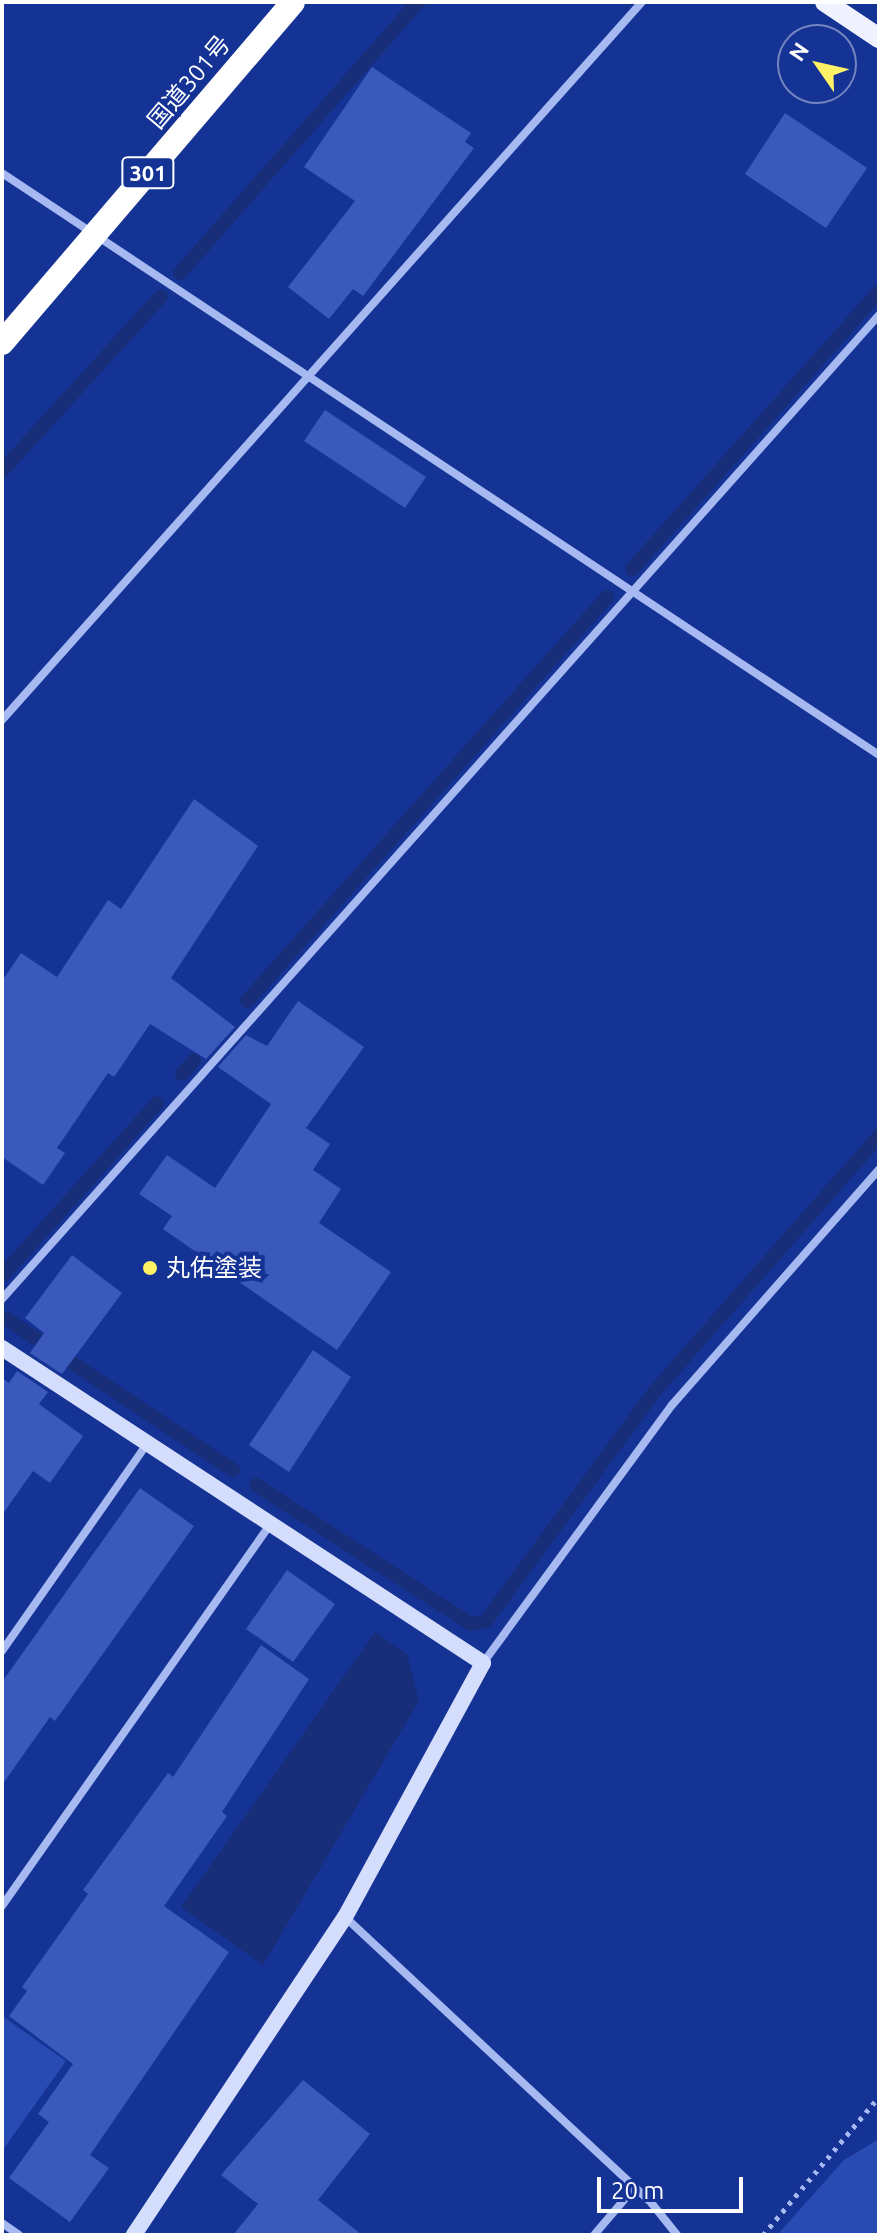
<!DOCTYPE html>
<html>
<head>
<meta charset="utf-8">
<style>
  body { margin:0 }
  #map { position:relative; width:881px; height:2237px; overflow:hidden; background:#153395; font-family:Ubuntu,"Noto Sans JP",sans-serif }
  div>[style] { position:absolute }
  .green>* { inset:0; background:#284bb3 }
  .water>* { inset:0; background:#182e79 }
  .stream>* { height:14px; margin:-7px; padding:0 7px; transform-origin:7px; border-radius:7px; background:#182e79 }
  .building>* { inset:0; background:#3a59bb }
  .path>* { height:5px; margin-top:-2.5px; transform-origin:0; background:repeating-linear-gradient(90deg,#a6b9f1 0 4px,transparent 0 10px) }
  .street>* { height:8px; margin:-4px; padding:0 4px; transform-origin:4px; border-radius:4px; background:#a6b9f1 }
  .secondary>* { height:16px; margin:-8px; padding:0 8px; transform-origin:8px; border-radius:8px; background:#d4ddfc }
  .primary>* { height:20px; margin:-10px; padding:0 10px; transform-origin:10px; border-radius:10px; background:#f0f3ff }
  .highway>* { height:24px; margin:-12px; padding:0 12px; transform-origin:12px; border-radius:12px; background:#fff }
  .dots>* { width:22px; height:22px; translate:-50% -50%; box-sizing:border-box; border:4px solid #153395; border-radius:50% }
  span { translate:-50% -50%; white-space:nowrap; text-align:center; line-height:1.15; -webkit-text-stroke:8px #153395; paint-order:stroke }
  .shield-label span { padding:2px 6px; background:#153395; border:2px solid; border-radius:6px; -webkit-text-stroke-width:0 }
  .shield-label { font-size:22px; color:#fff; font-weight:700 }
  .street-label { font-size:24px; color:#fff }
  .poi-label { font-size:24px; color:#fff }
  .left { translate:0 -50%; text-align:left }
  .frame { position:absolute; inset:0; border:4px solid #fff; pointer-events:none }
  .north { position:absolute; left:777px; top:24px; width:80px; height:80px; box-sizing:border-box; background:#153395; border:2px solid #7385bf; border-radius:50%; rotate:304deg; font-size:22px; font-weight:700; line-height:32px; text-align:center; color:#fff }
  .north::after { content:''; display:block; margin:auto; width:28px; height:36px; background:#fff266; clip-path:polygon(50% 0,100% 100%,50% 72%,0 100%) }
  .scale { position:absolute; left:597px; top:2177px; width:146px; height:36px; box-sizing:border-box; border:4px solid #fff; border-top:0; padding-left:10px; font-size:24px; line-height:28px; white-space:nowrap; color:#fff; -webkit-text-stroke:6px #153395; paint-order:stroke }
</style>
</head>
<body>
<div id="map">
  <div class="green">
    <div style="clip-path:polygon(2px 2016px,66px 2061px,2px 2151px)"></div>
    <div style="clip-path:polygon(879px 2139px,879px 2235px,777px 2235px,844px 2160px)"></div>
  </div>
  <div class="water">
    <div style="clip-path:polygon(375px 1632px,407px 1654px,419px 1701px,263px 1965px,181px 1907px)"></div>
  </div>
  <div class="stream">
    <div style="left:180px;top:273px;width:361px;rotate:-48.7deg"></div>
    <div style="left:2px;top:471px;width:236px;rotate:-47.7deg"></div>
    <div style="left:632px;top:569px;width:371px;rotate:-48.3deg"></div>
    <div style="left:247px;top:1001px;width:541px;rotate:-48.3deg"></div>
    <div style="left:182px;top:1074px;width:18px;rotate:-49deg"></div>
    <div style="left:2px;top:1276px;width:232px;rotate:-48.1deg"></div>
    <div style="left:5px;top:1318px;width:274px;rotate:33.7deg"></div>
    <div style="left:256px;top:1485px;width:256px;rotate:32.9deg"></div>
    <div style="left:471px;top:1624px;width:15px;rotate:-11deg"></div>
    <div style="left:486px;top:1621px;width:285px;rotate:-53.7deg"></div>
    <div style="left:655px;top:1391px;width:339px;rotate:-48.7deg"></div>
  </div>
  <div class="building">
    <div style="clip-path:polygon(372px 67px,471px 133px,465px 142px,474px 148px,363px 296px,353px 289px,329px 319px,288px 287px,355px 201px,304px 167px)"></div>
    <div style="clip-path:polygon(785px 113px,867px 168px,826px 228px,745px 174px)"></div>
    <div style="clip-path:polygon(325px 410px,426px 477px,405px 508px,304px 441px)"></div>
    <div style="clip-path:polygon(194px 799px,258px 846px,171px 978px,235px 1027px,206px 1059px,150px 1024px,114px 1077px,108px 1073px,57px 1148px,65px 1153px,43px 1185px,2px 1157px,2px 981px,21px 953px,57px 977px,108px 900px,121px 909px)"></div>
    <div style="clip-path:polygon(298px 1001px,364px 1047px,306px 1128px,330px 1144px,313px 1170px,341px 1189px,319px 1223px,391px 1272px,337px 1350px,163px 1229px,172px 1216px,139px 1194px,167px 1155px,215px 1188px,271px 1104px,218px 1067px,246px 1035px,267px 1046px)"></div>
    <div style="clip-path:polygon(72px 1255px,122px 1293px,62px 1374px,30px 1353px,44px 1333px,25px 1318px)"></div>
    <div style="clip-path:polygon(313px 1350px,351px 1377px,289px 1472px,249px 1445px)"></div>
    <div style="clip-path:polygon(17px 1371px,48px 1392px,39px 1404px,83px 1436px,50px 1483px,33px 1471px,2px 1515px,2px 1378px,9px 1383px)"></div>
    <div style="clip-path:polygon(140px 1488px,194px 1526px,55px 1721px,50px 1717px,2px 1785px,2px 1682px)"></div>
    <div style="clip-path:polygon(287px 1570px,335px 1604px,293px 1662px,246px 1629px)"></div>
    <div style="clip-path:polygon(261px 1645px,309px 1679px,222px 1812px,227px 1816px,164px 1906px,229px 1952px,90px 2155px,109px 2168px,70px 2222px,9px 2178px,49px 2122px,38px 2114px,73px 2064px,9px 2016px,27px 1991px,22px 1987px,88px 1894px,83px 1890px,168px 1773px,173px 1777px)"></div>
    <div style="clip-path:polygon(303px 2080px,370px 2134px,318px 2200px,362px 2235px,233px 2235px,258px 2204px,221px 2175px)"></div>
  </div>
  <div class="path">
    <div style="left:763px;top:2235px;width:180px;rotate:-50deg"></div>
  </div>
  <div class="street">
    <div style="left:2px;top:173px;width:1053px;rotate:33.57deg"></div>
    <div style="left:2px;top:720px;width:962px;rotate:-48.29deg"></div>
    <div style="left:2px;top:1299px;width:1318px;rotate:-48.29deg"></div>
    <div style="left:2px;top:1651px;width:253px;rotate:-55deg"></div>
    <div style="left:483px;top:1663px;width:320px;rotate:-53.8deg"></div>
    <div style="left:672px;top:1405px;width:314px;rotate:-48.7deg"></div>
    <div style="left:2px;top:1906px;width:466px;rotate:-54.9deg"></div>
    <div style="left:345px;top:1917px;width:415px;rotate:43deg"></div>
    <div style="left:649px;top:2200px;width:45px;rotate:51.3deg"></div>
    <div style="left:2px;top:2223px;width:21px;rotate:35deg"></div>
    <div style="left:594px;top:2235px;width:63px;rotate:-49.5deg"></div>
  </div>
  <div class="secondary">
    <div style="left:2px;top:1348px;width:575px;rotate:33.22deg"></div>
    <div style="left:483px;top:1663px;width:289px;rotate:118.5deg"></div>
    <div style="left:345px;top:1917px;width:382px;rotate:123.6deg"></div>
  </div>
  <div class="primary">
    <div style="left:825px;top:2px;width:65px;rotate:33.7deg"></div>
  </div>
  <div class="highway">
    <div style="left:2px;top:343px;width:448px;rotate:-49.5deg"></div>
  </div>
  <div class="dots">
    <div style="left:150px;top:1268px;background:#fff266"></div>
  </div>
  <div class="shield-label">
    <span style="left:148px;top:173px">301</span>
  </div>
  <div class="street-label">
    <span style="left:189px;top:82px;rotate:-50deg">国道301号</span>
  </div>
  <div class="poi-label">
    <span class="left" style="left:166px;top:1268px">丸佑塗装</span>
  </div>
  <div class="frame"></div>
  <div class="north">N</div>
  <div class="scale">20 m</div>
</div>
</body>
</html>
